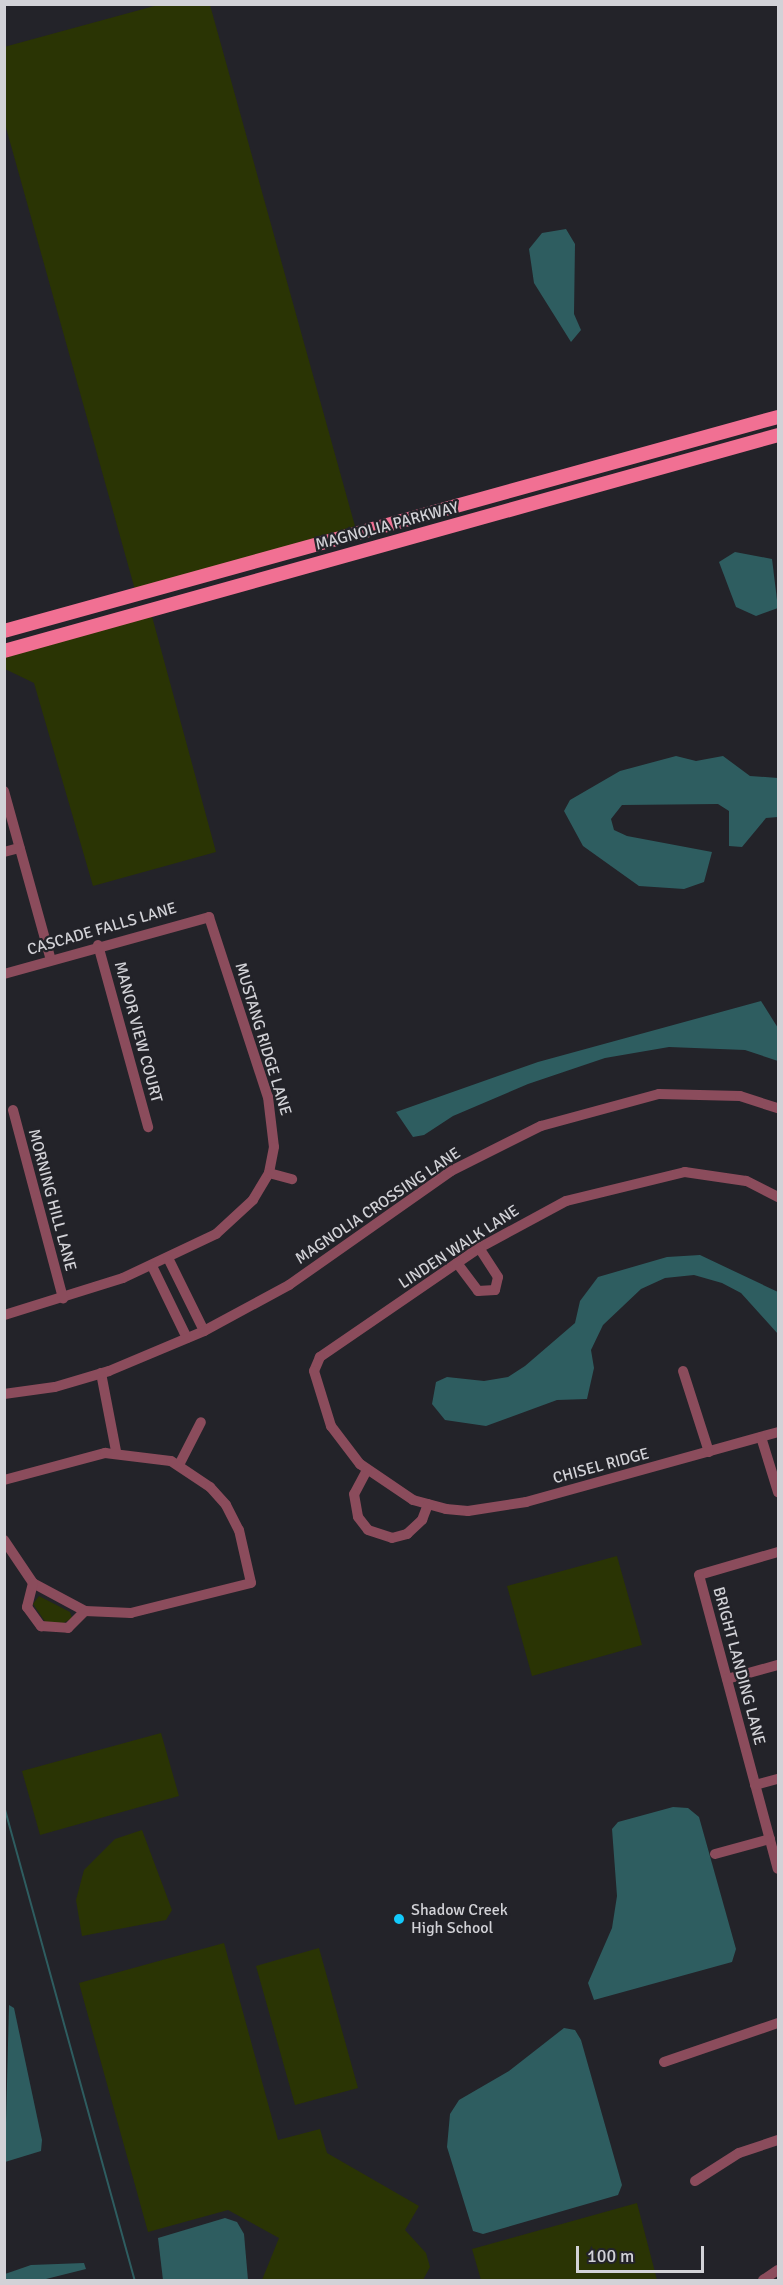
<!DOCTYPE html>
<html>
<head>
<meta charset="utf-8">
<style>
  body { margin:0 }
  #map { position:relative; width:783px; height:2285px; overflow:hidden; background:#232329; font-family:Signika,sans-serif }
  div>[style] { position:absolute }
  .green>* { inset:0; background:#2a3404 }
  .water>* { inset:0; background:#2e5d60 }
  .stream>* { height:2px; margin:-1px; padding:0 1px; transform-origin:1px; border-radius:1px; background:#2e5d60 }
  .minor>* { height:10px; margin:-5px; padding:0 5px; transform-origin:5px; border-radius:5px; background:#8b4c5c }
  .major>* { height:14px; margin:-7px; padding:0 7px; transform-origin:7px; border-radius:7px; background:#f17093 }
  .dots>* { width:16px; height:16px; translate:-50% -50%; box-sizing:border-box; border:3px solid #232329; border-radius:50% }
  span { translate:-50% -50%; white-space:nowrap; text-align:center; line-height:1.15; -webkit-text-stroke:4.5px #232329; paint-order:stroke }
  .street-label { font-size:16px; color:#d2d2d7 }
  .poi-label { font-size:16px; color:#d2d2d7 }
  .left { translate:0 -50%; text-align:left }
  .frame { position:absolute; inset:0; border:6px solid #d2d2d7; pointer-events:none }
  .scale { position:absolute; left:576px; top:2246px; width:128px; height:27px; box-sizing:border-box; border:3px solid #d2d2d7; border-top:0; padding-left:8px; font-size:18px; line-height:21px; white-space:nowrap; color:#d2d2d7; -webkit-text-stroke:4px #232329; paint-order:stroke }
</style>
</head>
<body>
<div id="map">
  <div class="green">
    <div style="clip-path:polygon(158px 5px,210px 5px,358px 537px,137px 597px,5px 124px,4px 47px)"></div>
    <div style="clip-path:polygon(150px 609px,216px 852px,93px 886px,34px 683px,5px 669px,5px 652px)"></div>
    <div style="clip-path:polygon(617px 1556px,642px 1645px,532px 1676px,507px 1586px)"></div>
    <div style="clip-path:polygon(39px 1596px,70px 1612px,72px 1618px,62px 1624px,46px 1623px,33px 1604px)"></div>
    <div style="clip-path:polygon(161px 1733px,179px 1796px,40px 1835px,22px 1771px)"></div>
    <div style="clip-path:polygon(142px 1830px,172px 1910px,166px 1920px,82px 1936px,76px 1900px,84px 1870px,115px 1839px)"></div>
    <div style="clip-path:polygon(224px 1943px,278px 2140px,320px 2129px,327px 2153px,419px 2206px,405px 2230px,426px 2253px,430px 2267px,423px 2280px,262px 2280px,279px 2238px,228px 2210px,148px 2232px,79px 1983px)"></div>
    <div style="clip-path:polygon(319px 1948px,358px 2088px,295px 2105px,256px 1966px)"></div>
    <div style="clip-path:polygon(637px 2203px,657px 2280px,481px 2280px,472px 2249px)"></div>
  </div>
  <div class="water">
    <div style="clip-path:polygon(566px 229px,575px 244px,574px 314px,581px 330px,571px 342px,534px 283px,529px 249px,542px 233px)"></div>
    <div style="clip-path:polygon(735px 552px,772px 559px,778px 608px,756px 616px,736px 607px,719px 562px)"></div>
    <div style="clip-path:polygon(676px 756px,696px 761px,723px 756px,750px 776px,778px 778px,778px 817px,766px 818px,742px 847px,729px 846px,729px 811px,718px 804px,622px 805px,611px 819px,614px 830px,627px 836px,712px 852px,704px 882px,684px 889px,639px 886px,583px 846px,564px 811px,570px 800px,620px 771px)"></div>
    <div style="clip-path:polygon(761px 1001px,778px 1028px,778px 1061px,745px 1050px,669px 1047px,605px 1058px,528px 1084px,453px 1116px,424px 1135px,413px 1137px,396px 1112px,538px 1062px)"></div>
    <div style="clip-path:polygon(700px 1255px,778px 1292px,778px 1334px,741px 1293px,722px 1283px,694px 1275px,665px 1278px,641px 1289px,603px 1325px,591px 1350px,594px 1368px,587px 1399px,557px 1400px,486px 1426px,445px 1420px,432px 1404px,436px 1382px,447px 1377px,484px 1381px,508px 1377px,525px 1366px,575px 1323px,580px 1301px,598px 1277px,667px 1257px)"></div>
    <div style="clip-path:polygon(673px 1807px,688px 1808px,699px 1817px,736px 1949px,732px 1962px,594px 2000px,588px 1983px,612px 1928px,617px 1896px,612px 1829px,618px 1822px)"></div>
    <div style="clip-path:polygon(9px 2005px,14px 2008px,42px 2140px,41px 2151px,5px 2162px)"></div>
    <div style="clip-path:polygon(564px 2028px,575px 2030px,581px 2040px,622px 2185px,618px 2195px,483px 2234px,473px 2231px,447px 2147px,450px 2114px,459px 2100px,509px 2071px)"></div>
    <div style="clip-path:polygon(225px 2218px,237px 2222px,244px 2234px,248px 2280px,163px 2280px,158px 2238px)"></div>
    <div style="clip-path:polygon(84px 2263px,86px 2269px,42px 2280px,5px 2280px,5px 2274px,31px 2265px)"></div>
  </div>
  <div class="stream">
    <div style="left:4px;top:1806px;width:492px;rotate:74.6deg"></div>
  </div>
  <div class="minor">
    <div style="left:4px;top:791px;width:172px;rotate:74.5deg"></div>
    <div style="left:4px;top:852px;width:16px;rotate:-15deg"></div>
    <div style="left:98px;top:945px;width:189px;rotate:74.6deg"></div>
    <div style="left:4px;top:974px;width:213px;rotate:-15.5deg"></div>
    <div style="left:209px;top:917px;width:189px;rotate:71.9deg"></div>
    <div style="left:268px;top:1097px;width:50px;rotate:83.2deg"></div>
    <div style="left:274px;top:1147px;width:26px;rotate:101deg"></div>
    <div style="left:269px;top:1173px;width:31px;rotate:121deg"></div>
    <div style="left:253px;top:1200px;width:50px;rotate:137.4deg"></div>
    <div style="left:216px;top:1234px;width:103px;rotate:154.7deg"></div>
    <div style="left:123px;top:1278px;width:125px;rotate:162.7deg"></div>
    <div style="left:13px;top:1110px;width:195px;rotate:75.1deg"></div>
    <div style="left:269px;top:1173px;width:24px;rotate:15deg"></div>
    <div style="left:778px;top:1197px;width:36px;rotate:-153deg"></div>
    <div style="left:746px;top:1181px;width:62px;rotate:-171.6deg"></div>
    <div style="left:685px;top:1172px;width:122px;rotate:166.3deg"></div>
    <div style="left:566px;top:1201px;width:99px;rotate:151.6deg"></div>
    <div style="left:479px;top:1248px;width:193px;rotate:145.6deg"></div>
    <div style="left:320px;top:1357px;width:15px;rotate:113deg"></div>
    <div style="left:314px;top:1371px;width:58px;rotate:72.8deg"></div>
    <div style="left:331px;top:1426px;width:48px;rotate:52.7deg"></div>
    <div style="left:360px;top:1464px;width:64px;rotate:34.2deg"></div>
    <div style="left:413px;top:1500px;width:34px;rotate:15deg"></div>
    <div style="left:446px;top:1509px;width:22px;rotate:5deg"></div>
    <div style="left:468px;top:1511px;width:59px;rotate:-8.8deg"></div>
    <div style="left:526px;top:1502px;width:262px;rotate:-15.5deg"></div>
    <div style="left:168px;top:1258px;width:81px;rotate:63.7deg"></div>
    <div style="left:457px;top:1263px;width:35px;rotate:53deg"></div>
    <div style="left:478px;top:1291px;width:17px;rotate:-3deg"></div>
    <div style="left:495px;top:1290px;width:13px;rotate:-77deg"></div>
    <div style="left:498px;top:1277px;width:35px;rotate:-123deg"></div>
    <div style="left:152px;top:1266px;width:80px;rotate:64.1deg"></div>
    <div style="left:683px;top:1371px;width:85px;rotate:72.2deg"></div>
    <div style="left:101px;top:1373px;width:79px;rotate:79.1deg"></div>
    <div style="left:4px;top:1394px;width:51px;rotate:-7.8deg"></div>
    <div style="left:55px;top:1387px;width:56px;rotate:-16.5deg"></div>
    <div style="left:109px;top:1371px;width:103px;rotate:-22.8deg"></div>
    <div style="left:204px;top:1331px;width:97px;rotate:-28.4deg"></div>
    <div style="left:289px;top:1285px;width:198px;rotate:-35.1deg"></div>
    <div style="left:451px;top:1171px;width:101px;rotate:-26.6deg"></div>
    <div style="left:541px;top:1126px;width:122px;rotate:-15.2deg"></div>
    <div style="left:659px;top:1094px;width:81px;rotate:1.4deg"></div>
    <div style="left:740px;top:1096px;width:40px;rotate:18deg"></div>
    <div style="left:761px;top:1437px;width:58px;rotate:72.8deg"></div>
    <div style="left:179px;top:1465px;width:48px;rotate:-62.9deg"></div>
    <div style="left:367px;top:1470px;width:27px;rotate:118deg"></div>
    <div style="left:354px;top:1494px;width:23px;rotate:80deg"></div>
    <div style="left:358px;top:1517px;width:16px;rotate:52deg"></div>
    <div style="left:368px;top:1530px;width:25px;rotate:18deg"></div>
    <div style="left:392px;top:1538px;width:16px;rotate:-15deg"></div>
    <div style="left:407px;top:1534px;width:21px;rotate:-43deg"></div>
    <div style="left:422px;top:1520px;width:17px;rotate:-69deg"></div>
    <div style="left:4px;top:1480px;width:105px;rotate:-15deg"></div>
    <div style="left:105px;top:1453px;width:66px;rotate:6.9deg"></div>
    <div style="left:171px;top:1461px;width:47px;rotate:33.7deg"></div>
    <div style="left:210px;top:1487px;width:24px;rotate:48deg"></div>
    <div style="left:226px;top:1505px;width:28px;rotate:63deg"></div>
    <div style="left:239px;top:1530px;width:54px;rotate:77.2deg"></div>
    <div style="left:251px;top:1583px;width:124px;rotate:166deg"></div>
    <div style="left:131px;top:1613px;width:46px;rotate:-177.5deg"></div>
    <div style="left:85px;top:1611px;width:59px;rotate:-151.7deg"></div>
    <div style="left:33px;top:1583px;width:52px;rotate:-124deg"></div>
    <div style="left:778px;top:1552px;width:82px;rotate:163.8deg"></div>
    <div style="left:699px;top:1575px;width:304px;rotate:75deg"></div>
    <div style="left:33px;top:1583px;width:25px;rotate:104deg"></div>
    <div style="left:27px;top:1607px;width:24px;rotate:54deg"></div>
    <div style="left:41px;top:1626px;width:27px;rotate:4deg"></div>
    <div style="left:68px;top:1628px;width:24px;rotate:-45deg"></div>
    <div style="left:727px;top:1679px;width:53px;rotate:-15.4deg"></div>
    <div style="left:755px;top:1785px;width:24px;rotate:-15deg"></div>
    <div style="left:715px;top:1854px;width:57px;rotate:-15.3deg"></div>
    <div style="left:664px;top:2062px;width:120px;rotate:-18.9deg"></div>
    <div style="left:695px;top:2181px;width:52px;rotate:-32.5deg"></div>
    <div style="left:739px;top:2153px;width:41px;rotate:-18.4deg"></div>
    <div style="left:763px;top:2280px;width:18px;rotate:-34deg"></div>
  </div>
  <div class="major">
    <div style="left:4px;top:631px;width:803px;rotate:-15.46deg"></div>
    <div style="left:4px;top:651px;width:804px;rotate:-15.59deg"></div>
  </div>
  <div class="dots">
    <div style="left:399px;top:1919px;background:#13cafb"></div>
  </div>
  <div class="street-label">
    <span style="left:387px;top:526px;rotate:-15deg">MAGNOLIA PARKWAY</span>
    <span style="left:102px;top:929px;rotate:-16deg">CASCADE FALLS LANE</span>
    <span style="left:138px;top:1032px;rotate:75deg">MANOR VIEW COURT</span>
    <span style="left:263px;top:1039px;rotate:73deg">MUSTANG RIDGE LANE</span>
    <span style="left:52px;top:1200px;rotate:75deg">MORNING HILL LANE</span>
    <span style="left:378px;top:1206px;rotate:-34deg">MAGNOLIA CROSSING LANE</span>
    <span style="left:459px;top:1247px;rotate:-33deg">LINDEN WALK LANE</span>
    <span style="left:601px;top:1466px;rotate:-15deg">CHISEL RIDGE</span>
    <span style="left:739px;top:1666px;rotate:75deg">BRIGHT LANDING LANE</span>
  </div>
  <div class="poi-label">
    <span class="left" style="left:411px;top:1919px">Shadow Creek<br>High School</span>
  </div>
  <div class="frame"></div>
  <div class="scale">100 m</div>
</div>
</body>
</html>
